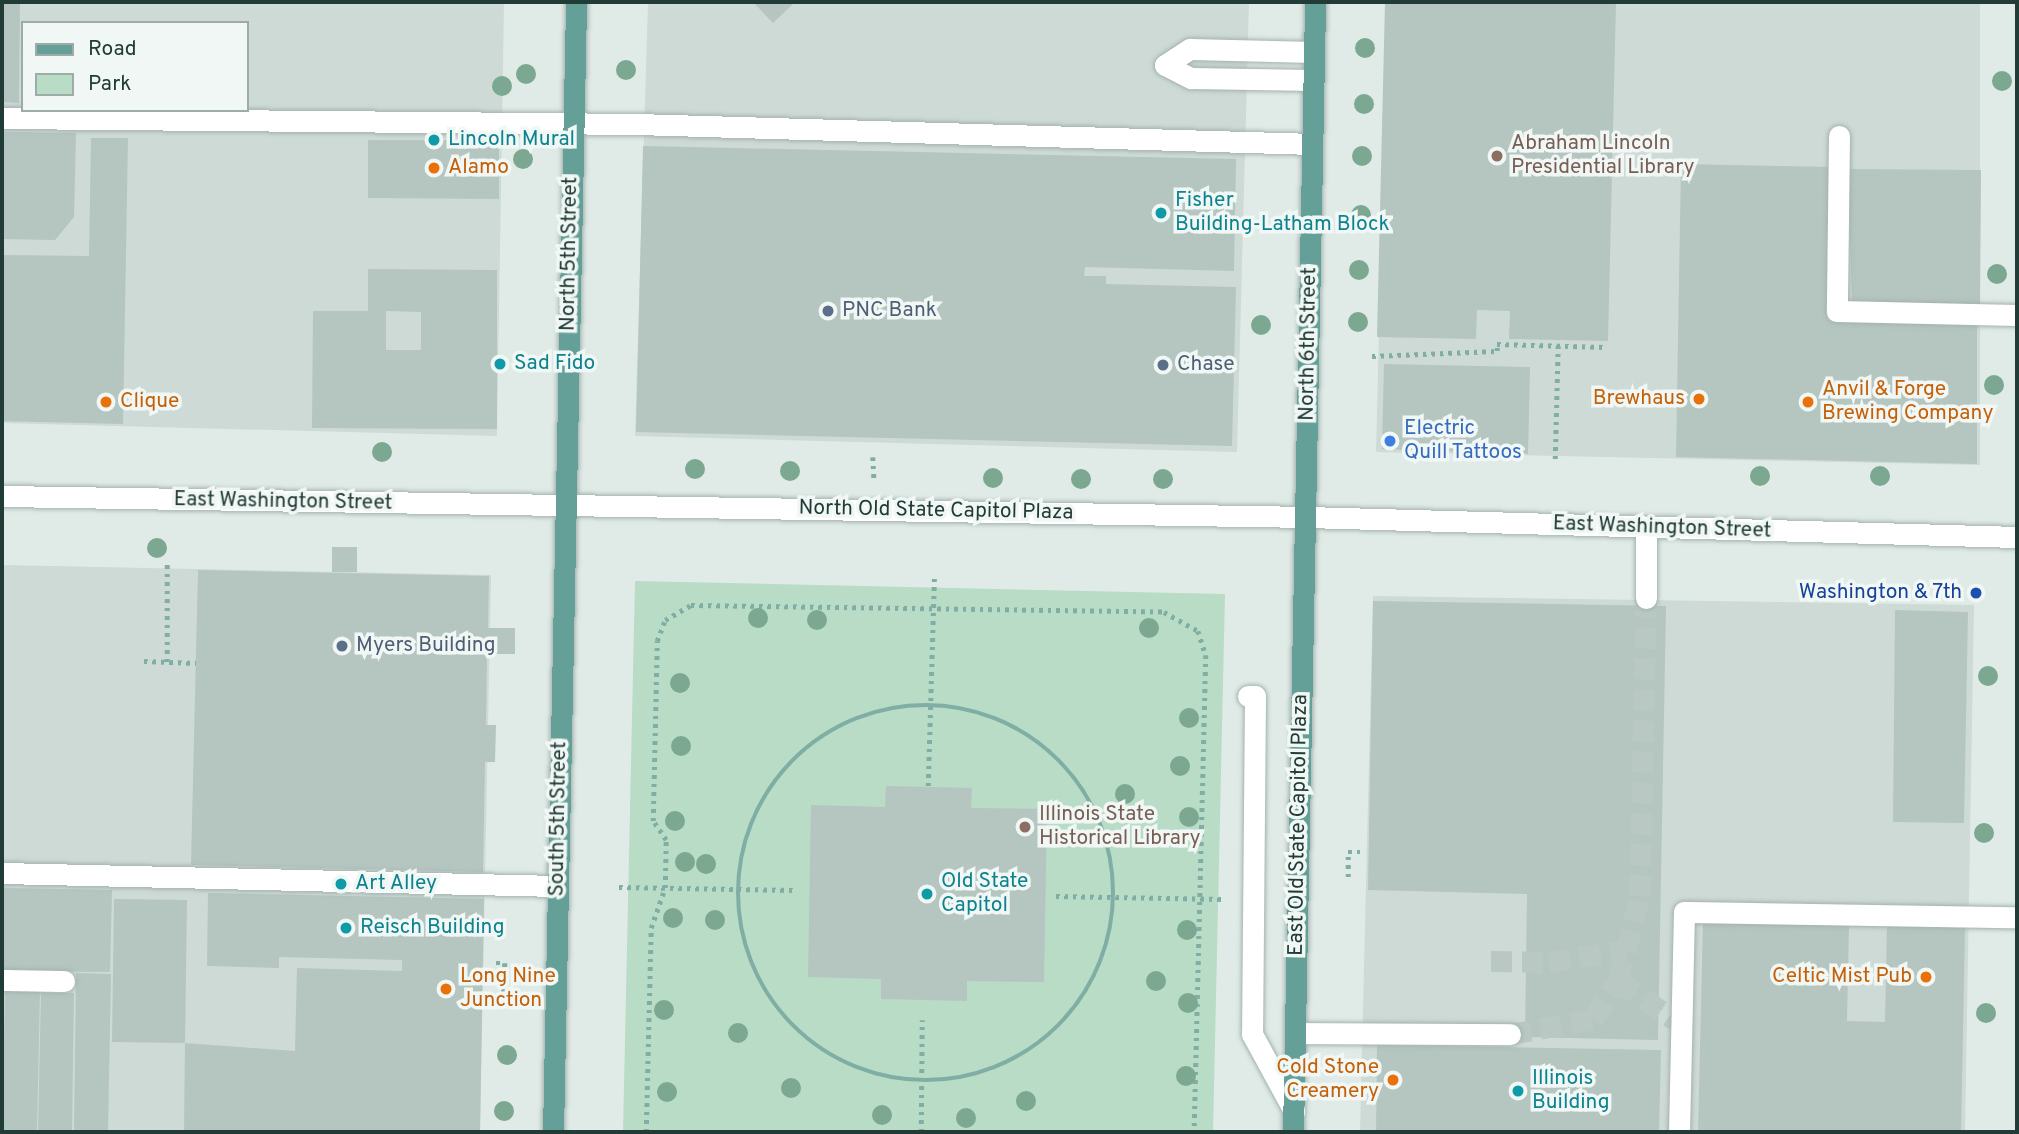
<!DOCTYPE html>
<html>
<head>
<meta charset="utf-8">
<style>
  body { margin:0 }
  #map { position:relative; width:2019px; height:1134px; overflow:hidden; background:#e0ebe7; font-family:Overpass,sans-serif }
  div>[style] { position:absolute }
  .built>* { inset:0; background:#cedad6 }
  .green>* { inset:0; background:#b8dcc6 }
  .building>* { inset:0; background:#b5c5c0 }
  .minor-tunnel>* { height:21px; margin-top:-10.5px; transform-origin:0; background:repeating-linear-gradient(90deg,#bac8c4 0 21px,transparent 0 31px) }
  .path>* { height:4.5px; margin-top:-2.25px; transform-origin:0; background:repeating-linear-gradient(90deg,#80aea4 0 3.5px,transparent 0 8.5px) }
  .path>.ring { margin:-2.25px; padding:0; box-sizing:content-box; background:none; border:4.5px solid #80aea4; border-radius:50% }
  .roads { filter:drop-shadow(0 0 2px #a3b3ae) drop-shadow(0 0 2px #a3b3ae) }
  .minor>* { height:21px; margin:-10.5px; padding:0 10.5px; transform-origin:10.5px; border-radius:10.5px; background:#fff }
  .major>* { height:21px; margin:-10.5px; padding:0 10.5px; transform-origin:10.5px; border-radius:10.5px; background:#64a097 }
  .trees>* { width:20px; height:20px; margin:-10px; border-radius:50%; background:#7ca892 }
  .dots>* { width:19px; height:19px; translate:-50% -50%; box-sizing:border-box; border:4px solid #f0f7f4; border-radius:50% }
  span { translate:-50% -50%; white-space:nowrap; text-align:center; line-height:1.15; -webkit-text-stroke:7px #f0f7f4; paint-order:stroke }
  .culture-label { font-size:21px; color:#0d838f }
  .left { translate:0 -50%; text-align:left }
  .education-label { font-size:21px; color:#785e54 }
  .food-label { font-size:21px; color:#c56008 }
  .right { translate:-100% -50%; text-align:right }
  .street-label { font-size:21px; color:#213b36 }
  .service-label { font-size:21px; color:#4e5e75 }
  .shop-label { font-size:21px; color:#366cbe }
  .transit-label { font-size:21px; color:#164399 }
  .frame { position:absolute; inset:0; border:4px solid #213b36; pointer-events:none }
  .legend { position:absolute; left:21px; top:21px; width:228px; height:91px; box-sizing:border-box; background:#f0f7f4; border:2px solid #9daca8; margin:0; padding:9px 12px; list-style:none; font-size:21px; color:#213b36 }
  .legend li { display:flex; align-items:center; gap:14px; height:35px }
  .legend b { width:35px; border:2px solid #9daca8 }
</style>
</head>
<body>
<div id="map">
  <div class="built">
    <div style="clip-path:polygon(evenodd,2px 2px,504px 2px,497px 436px,2px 423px,2px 2px,23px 23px,247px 23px,247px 110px,23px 110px,23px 23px)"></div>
    <div style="clip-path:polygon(648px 2px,1249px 2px,1237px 452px,635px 436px)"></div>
    <div style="clip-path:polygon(1387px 2px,1980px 2px,1980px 465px,1376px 452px)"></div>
    <div style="clip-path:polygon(2px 565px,491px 575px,480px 1132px,2px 1132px)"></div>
    <div style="clip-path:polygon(1373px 596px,1974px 605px,1965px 1132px,1360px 1132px)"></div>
  </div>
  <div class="green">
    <div style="clip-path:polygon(635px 581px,1225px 594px,1213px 1132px,623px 1132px)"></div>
  </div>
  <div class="building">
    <div style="clip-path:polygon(2px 2px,20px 2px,19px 103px,2px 102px)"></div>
    <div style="clip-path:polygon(753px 2px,795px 2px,773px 23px)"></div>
    <div style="clip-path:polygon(1385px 2px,1616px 2px,1608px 341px,1509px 339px,1510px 311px,1477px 310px,1476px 339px,1377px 337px)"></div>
    <div style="clip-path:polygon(2px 132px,76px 133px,74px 217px,55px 240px,2px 239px)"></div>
    <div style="clip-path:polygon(91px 138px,128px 138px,123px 424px,2px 421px,2px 255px,89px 256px)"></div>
    <div style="clip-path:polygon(368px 140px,499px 140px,499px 199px,368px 198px)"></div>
    <div style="clip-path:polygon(643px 146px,1236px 159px,1234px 271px,1085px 267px,1084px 276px,1106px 276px,1106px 284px,1236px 287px,1232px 446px,636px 432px)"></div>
    <div style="clip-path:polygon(1681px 164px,1832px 167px,1828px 320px,1977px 323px,1977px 464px,1676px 457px)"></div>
    <div style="clip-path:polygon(1848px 169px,1981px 170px,1980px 308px,1852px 303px)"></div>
    <div style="clip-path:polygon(evenodd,368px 269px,497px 270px,497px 429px,312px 428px,313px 311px,368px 311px,368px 269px,386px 311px,421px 312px,421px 350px,386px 350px,386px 311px)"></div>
    <div style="clip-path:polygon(1384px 364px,1530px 367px,1528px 454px,1382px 449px)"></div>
    <div style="clip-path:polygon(332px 547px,357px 547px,357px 572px,332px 572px)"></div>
    <div style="clip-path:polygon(198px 570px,489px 576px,488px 628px,515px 628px,515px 654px,487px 654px,486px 725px,496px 725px,495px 762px,485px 762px,483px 872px,191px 865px)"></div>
    <div style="clip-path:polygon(1373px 601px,1666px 606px,1658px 1040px,1525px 1037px,1527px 894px,1368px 890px)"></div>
    <div style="clip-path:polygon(1895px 610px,1968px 612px,1964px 823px,1893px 822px)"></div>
    <div style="clip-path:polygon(886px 786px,972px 788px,971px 808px,1047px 809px,1044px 982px,967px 981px,967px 1001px,881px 999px,881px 979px,808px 977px,811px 805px,885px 807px)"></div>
    <div style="clip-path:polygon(2px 888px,112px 890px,110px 972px,2px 971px)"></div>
    <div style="clip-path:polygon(208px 893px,484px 899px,480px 1132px,184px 1132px,185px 1043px,295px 1051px,297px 968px,402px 971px,402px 960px,279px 957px,279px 968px,207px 966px)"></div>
    <div style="clip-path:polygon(114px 899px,187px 900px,185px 1043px,112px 1042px)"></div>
    <div style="clip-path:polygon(1703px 922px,1849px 925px,1847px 1021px,1885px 1022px,1887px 926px,1965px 928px,1961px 1132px,1698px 1132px)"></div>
    <div style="clip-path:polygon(76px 973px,111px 974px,108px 1132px,74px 1132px)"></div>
    <div style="clip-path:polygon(5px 991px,40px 991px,37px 1132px,2px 1132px)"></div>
    <div style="clip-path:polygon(41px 993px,74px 993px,72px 1132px,38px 1132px)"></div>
    <div style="clip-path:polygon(1377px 1045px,1661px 1050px,1659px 1132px,1376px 1132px)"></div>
  </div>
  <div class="minor-tunnel">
    <div style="left:1491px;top:961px;width:58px;rotate:1deg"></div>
    <div style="left:1549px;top:962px;width:78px;rotate:-8.9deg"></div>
    <div style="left:1618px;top:981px;width:78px;rotate:34.5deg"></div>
    <div style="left:1510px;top:1034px;width:84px;rotate:-10.2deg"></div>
    <div style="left:1593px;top:1019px;width:45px;rotate:-56.7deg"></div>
    <div style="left:1618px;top:981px;width:88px;rotate:-75.5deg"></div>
    <div style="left:1640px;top:896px;width:298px;rotate:-88.8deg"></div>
  </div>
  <div class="path">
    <div style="left:1372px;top:356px;width:125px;rotate:-2.3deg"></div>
    <div style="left:1497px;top:351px;width:7px;rotate:-90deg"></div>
    <div style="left:1497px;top:344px;width:109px;rotate:1.6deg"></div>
    <div style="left:873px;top:457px;width:22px;rotate:87deg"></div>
    <div style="left:1555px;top:459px;width:113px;rotate:-88.5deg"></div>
    <div style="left:144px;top:661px;width:52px;rotate:2.2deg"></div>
    <div style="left:167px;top:662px;width:101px;rotate:-90deg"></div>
    <div class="ring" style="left:738px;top:705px;width:371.5px;height:371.5px"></div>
    <div style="left:928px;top:786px;width:208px;rotate:-88.3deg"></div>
    <div style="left:1348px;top:877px;width:25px;rotate:-90deg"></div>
    <div style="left:1348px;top:852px;width:14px"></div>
    <div style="left:619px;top:887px;width:178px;rotate:1deg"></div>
    <div style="left:1056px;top:896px;width:167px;rotate:1deg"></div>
    <div style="left:496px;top:963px;width:9px"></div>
    <div style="left:505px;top:963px;width:30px;rotate:92deg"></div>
    <div style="left:646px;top:1132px;width:204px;rotate:-88.6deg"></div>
    <div style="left:651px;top:928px;width:42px;rotate:-70.7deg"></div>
    <div style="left:665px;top:888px;width:48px;rotate:-88.8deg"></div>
    <div style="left:666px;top:840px;width:23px;rotate:-124deg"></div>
    <div style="left:653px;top:821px;width:180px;rotate:-88.7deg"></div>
    <div style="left:657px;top:641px;width:22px;rotate:-69deg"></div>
    <div style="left:665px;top:620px;width:30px;rotate:-30deg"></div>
    <div style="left:691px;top:605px;width:473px;rotate:0.8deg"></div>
    <div style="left:1164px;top:612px;width:39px;rotate:29deg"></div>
    <div style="left:1198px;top:631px;width:25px;rotate:72deg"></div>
    <div style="left:1206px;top:655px;width:477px;rotate:91.4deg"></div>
    <div style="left:921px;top:1132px;width:112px;rotate:-89.5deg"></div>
  </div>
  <div class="roads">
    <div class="minor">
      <div style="left:1165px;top:65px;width:30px;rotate:-33deg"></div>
      <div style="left:1190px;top:49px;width:124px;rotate:1.4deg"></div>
      <div style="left:1165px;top:65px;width:29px;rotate:27deg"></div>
      <div style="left:1191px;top:78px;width:123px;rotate:0.9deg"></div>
      <div style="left:2px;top:118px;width:634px;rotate:0.54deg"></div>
      <div style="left:636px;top:124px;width:676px;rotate:1.69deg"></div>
      <div style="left:1839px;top:136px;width:175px;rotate:90.7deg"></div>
      <div style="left:1837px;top:311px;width:180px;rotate:1.3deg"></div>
      <div style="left:2px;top:496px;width:1304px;rotate:0.92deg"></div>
      <div style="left:1306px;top:517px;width:711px;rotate:1.61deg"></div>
      <div style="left:1646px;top:527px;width:71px;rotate:90deg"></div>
      <div style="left:1248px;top:696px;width:7px"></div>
      <div style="left:1255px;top:696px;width:338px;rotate:90.5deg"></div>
      <div style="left:1252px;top:1034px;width:88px;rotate:61.4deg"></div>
      <div style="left:2px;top:873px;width:555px;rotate:1.34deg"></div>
      <div style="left:2px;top:980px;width:62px;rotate:0.9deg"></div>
      <div style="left:1295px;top:1033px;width:215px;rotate:0.3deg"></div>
      <div style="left:1679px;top:1132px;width:220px;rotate:-88.7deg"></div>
      <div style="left:1684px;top:912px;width:333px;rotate:0.9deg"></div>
    </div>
    <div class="major">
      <div style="left:553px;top:1132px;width:1130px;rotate:-88.83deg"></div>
      <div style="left:1293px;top:1132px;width:1130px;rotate:-88.88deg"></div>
    </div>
  </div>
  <div class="trees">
    <div style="left:1365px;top:48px"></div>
    <div style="left:626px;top:70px"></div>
    <div style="left:526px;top:74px"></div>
    <div style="left:2002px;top:81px"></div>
    <div style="left:502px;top:86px"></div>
    <div style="left:1364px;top:104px"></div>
    <div style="left:1362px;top:156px"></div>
    <div style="left:523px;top:159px"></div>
    <div style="left:1361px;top:215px"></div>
    <div style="left:1359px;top:270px"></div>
    <div style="left:1997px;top:274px"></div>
    <div style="left:1358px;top:322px"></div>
    <div style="left:1261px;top:325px"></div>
    <div style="left:1994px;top:385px"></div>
    <div style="left:382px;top:452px"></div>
    <div style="left:695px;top:469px"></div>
    <div style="left:790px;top:471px"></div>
    <div style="left:1760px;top:476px"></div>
    <div style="left:1880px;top:476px"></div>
    <div style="left:993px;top:478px"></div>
    <div style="left:1081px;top:479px"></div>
    <div style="left:1163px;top:479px"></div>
    <div style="left:157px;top:548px"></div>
    <div style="left:758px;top:618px"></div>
    <div style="left:817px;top:620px"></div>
    <div style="left:1149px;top:628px"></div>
    <div style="left:1988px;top:676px"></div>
    <div style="left:680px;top:683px"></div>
    <div style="left:1189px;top:718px"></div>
    <div style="left:681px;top:746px"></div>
    <div style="left:1180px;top:766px"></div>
    <div style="left:1125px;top:794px"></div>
    <div style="left:1189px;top:817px"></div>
    <div style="left:675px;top:821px"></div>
    <div style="left:1984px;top:833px"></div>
    <div style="left:685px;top:862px"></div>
    <div style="left:706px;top:864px"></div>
    <div style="left:673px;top:918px"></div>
    <div style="left:715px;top:920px"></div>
    <div style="left:1187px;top:930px"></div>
    <div style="left:1156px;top:981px"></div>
    <div style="left:1188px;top:1003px"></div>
    <div style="left:664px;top:1010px"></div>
    <div style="left:1986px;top:1013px"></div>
    <div style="left:738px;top:1033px"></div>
    <div style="left:507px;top:1055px"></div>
    <div style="left:1186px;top:1076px"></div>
    <div style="left:791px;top:1088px"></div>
    <div style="left:667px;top:1092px"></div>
    <div style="left:1026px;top:1101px"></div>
    <div style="left:504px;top:1111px"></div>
    <div style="left:882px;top:1115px"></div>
    <div style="left:966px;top:1118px"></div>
  </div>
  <div class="dots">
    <div style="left:434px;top:140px;background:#0f9aa8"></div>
    <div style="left:1497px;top:156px;background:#8d6e63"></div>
    <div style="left:434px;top:168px;background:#e8710a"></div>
    <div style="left:1161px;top:213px;background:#0f9aa8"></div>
    <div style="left:828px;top:311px;background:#5c6f8a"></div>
    <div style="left:500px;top:364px;background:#0f9aa8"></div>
    <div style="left:1163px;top:365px;background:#5c6f8a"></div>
    <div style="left:1699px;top:399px;background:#e8710a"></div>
    <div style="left:106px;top:402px;background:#e8710a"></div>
    <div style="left:1808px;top:402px;background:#e8710a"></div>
    <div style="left:1390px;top:441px;background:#3f7fe0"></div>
    <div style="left:1976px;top:593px;background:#1a4fb4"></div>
    <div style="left:342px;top:646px;background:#5c6f8a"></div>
    <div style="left:1025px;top:827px;background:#8d6e63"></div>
    <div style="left:341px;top:884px;background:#0f9aa8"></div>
    <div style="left:927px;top:894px;background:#0f9aa8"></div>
    <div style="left:346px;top:928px;background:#0f9aa8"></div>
    <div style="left:1926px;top:977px;background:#e8710a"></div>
    <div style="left:446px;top:989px;background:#e8710a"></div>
    <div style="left:1393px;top:1080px;background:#e8710a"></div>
    <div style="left:1518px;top:1091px;background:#0f9aa8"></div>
  </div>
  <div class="culture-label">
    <span class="left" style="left:448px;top:140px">Lincoln Mural</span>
    <span class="left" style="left:1175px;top:213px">Fisher<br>Building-Latham Block</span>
    <span class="left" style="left:514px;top:364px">Sad Fido</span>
    <span class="left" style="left:941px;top:894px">Old State<br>Capitol</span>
    <span class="left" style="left:355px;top:884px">Art Alley</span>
    <span class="left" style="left:360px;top:928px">Reisch Building</span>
    <span class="left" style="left:1532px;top:1091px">Illinois<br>Building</span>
  </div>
  <div class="education-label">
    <span class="left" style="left:1511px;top:156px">Abraham Lincoln<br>Presidential Library</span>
    <span class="left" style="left:1039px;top:827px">Illinois State<br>Historical Library</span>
  </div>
  <div class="food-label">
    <span class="left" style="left:448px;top:168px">Alamo</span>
    <span class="left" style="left:1822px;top:402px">Anvil &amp; Forge<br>Brewing Company</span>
    <span class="right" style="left:1685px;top:399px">Brewhaus</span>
    <span class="left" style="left:120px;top:402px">Clique</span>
    <span class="left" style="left:460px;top:989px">Long Nine<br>Junction</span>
    <span class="right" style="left:1912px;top:977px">Celtic Mist Pub</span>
    <span class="right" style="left:1379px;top:1080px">Cold Stone<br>Creamery</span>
  </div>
  <div class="street-label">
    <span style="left:570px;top:254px;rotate:-89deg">North 5th Street</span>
    <span style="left:1309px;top:344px;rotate:-89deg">North 6th Street</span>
    <span style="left:283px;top:502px;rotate:1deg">East Washington Street</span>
    <span style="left:936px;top:511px;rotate:1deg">North Old State Capitol Plaza</span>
    <span style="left:1662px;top:528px;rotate:2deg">East Washington Street</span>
    <span style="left:559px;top:819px;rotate:-89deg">South 5th Street</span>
    <span style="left:1299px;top:825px;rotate:-89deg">East Old State Capitol Plaza</span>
  </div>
  <div class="service-label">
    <span class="left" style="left:842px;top:311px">PNC Bank</span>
    <span class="left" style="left:1177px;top:365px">Chase</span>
    <span class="left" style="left:356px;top:646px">Myers Building</span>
  </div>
  <div class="shop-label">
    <span class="left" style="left:1404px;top:441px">Electric<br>Quill Tattoos</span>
  </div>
  <div class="transit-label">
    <span class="right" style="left:1962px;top:593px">Washington &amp; 7th</span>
  </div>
  <div class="frame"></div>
  <ul class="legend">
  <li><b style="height:9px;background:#64a097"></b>Road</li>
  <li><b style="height:19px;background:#b8dcc6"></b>Park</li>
  </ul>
</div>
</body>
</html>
